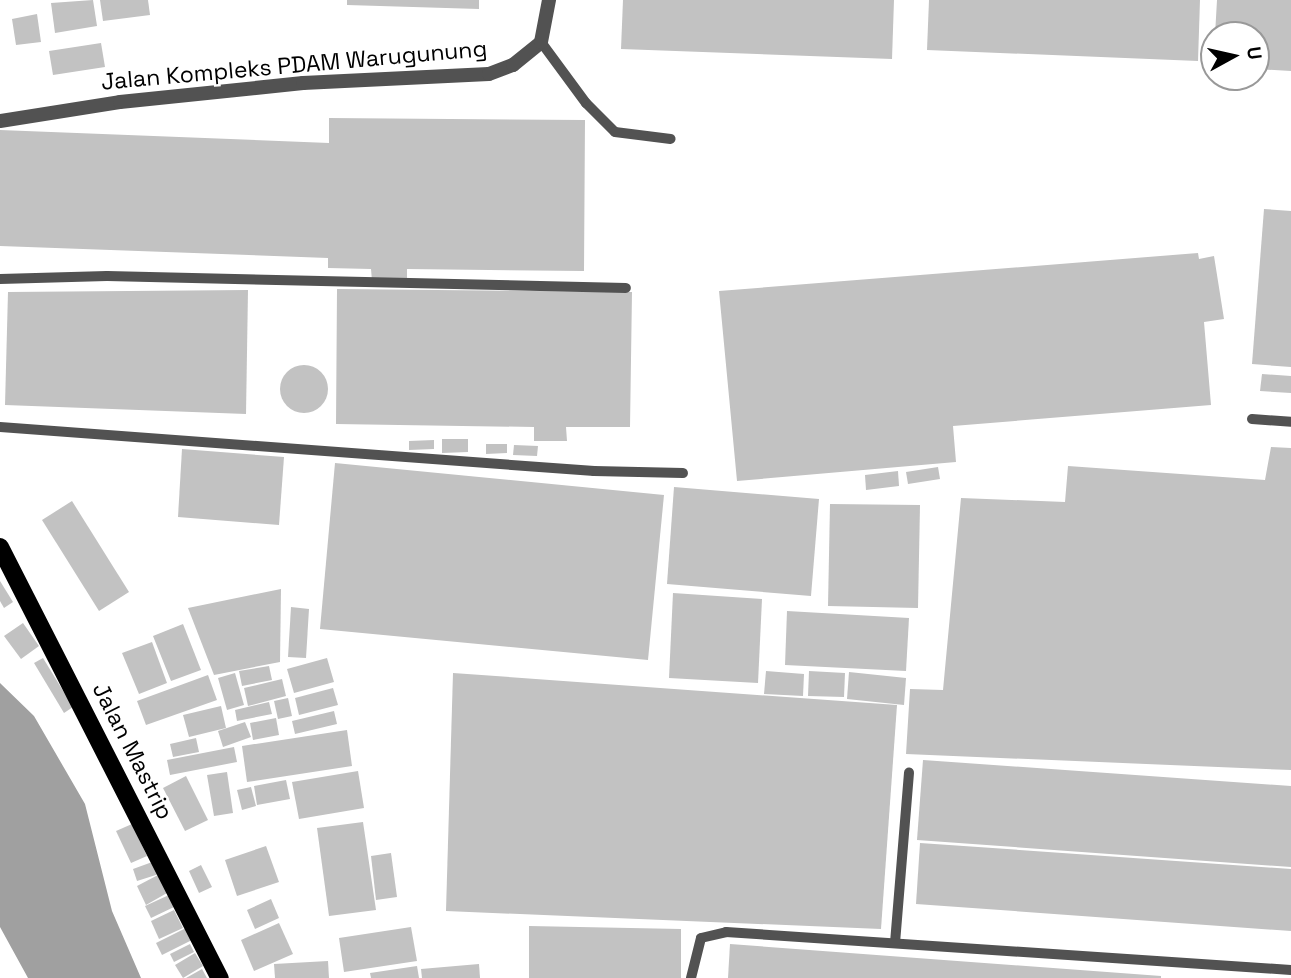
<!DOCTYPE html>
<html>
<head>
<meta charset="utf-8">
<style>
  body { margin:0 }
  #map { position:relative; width:1291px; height:978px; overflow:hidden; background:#fff; font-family:"Space Grotesk",sans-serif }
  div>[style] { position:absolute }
  .water>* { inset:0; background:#a0a0a0 }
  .building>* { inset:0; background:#c2c2c2 }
  .round { border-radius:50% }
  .service>* { height:10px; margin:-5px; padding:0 5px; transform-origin:5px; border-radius:5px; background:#525252 }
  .minor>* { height:14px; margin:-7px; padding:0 7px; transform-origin:7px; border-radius:7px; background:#525252 }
  .primary>* { height:18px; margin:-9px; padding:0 9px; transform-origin:9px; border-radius:9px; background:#000 }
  span { translate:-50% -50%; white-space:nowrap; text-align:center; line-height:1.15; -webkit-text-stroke:5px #fff; paint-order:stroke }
  .street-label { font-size:23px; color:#000 }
  .north { position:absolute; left:1200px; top:21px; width:70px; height:70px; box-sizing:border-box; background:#fff; border:2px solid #999; border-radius:50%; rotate:82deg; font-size:19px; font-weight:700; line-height:28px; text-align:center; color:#000 }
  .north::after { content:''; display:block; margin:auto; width:24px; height:32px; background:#000; clip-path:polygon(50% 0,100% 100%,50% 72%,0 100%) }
</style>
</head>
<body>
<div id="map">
  <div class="water">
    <div style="clip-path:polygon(0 683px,34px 716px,85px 804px,112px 911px,141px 978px,28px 978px,0 927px)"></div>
  </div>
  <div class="building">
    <div style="clip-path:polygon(93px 0,97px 26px,55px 33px,51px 3px)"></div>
    <div style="clip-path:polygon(100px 0,148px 0,150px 15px,103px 21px)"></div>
    <div style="clip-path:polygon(347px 0,479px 0,479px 9px,347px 5px)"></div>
    <div style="clip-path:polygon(623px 0,894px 0,892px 59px,621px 49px)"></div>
    <div style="clip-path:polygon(929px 0,1200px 0,1198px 61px,927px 50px)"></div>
    <div style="clip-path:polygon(1217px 0,1291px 0,1291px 71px,1256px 69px,1256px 35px,1215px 35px)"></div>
    <div style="clip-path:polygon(37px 14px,41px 42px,16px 45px,12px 19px)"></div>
    <div style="clip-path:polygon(101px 43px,105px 67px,53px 75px,49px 51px)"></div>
    <div style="clip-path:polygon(329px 118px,585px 120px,584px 271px,407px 269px,407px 280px,372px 281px,371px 269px,328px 268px,328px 258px,0 246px,0 130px,329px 143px)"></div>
    <div style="clip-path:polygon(1264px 209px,1291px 211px,1291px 367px,1252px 364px)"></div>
    <div style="clip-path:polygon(1198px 253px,1199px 259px,1214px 256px,1224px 319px,1204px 322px,1211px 405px,953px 426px,956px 462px,737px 481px,719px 291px)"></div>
    <div style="clip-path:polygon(337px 289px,632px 292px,630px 427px,566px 427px,567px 441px,534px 441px,534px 427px,336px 424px)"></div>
    <div style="clip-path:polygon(248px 290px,246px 414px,5px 405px,8px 292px)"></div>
    <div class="round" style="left:280px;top:365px;width:48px;height:48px"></div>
    <div style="clip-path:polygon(1262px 374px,1291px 376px,1291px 393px,1260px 391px)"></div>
    <div style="clip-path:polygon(442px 439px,468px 439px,468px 452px,442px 453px)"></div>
    <div style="clip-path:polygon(434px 440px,434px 449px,409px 450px,409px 441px)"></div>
    <div style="clip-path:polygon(486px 444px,507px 444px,507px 453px,486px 454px)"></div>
    <div style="clip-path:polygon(514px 445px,538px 446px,537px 456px,513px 455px)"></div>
    <div style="clip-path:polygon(1271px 447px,1291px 448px,1291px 770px,906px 754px,910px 689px,943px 690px,961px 498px,1065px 502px,1068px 466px,1265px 480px)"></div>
    <div style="clip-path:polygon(182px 449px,284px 457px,279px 525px,178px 517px)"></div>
    <div style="clip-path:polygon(335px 463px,664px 495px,648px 660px,320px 629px)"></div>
    <div style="clip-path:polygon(938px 467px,940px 479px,908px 484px,906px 472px)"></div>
    <div style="clip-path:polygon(898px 471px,899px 486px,866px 490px,865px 475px)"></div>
    <div style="clip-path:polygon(674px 487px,819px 499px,811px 596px,667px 584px)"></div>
    <div style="clip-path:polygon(72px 501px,129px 592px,99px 611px,42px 520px)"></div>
    <div style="clip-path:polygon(830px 504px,920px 505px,918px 608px,828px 606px)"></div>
    <div style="clip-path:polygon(0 581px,13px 602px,4px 608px,0 601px)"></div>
    <div style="clip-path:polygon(281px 589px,280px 662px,214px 675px,188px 608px)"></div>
    <div style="clip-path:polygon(673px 593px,762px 599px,758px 683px,669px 678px)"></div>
    <div style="clip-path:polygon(291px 607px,309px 609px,306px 658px,288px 657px)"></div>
    <div style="clip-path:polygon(787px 611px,909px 618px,906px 671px,785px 665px)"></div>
    <div style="clip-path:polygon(23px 623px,39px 646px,21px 659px,4px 636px)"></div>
    <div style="clip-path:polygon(183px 624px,201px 670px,171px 681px,153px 636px)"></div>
    <div style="clip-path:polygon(152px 642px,167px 683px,139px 694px,122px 653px)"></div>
    <div style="clip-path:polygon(43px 658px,73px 707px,64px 713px,34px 663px)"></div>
    <div style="clip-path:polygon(327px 658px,334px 682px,294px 693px,287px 669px)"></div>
    <div style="clip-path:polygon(269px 666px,272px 680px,242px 686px,239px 671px)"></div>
    <div style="clip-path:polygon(766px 671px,804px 674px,803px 696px,764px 694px)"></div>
    <div style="clip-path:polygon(809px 671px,845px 673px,844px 697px,808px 696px)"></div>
    <div style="clip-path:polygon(849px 672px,906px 678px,904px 705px,847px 699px)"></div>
    <div style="clip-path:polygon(235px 673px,244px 705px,227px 710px,218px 678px)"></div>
    <div style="clip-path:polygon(453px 673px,897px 705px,881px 929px,446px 911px)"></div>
    <div style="clip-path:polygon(208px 675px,217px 700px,146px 725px,137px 701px)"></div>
    <div style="clip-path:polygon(282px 679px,286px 696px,248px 706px,244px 688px)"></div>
    <div style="clip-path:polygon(333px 688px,338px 705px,299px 715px,295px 698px)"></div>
    <div style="clip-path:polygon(288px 698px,292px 716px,278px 719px,274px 701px)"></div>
    <div style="clip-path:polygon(269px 702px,272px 714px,237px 721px,235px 710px)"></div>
    <div style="clip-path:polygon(221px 706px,226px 728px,189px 737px,183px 715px)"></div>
    <div style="clip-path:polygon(334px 711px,337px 724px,295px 734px,292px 721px)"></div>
    <div style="clip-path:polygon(276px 718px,279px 735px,253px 740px,250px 723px)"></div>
    <div style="clip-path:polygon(245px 722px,251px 737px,223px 747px,218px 731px)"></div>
    <div style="clip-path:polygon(347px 730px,352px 766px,247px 782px,242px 746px)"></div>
    <div style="clip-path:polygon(196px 738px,199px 752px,173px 757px,170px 744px)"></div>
    <div style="clip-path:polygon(234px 747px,237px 762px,170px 775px,167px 760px)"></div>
    <div style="clip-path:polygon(923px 760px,1291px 786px,1291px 867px,917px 840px)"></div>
    <div style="clip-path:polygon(358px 771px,364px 808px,299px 819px,292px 782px)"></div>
    <div style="clip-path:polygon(227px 772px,233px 813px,214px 816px,207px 775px)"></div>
    <div style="clip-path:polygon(186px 776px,208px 820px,185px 831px,163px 788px)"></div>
    <div style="clip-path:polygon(286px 780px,290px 799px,257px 805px,254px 786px)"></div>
    <div style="clip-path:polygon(251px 787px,256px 806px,242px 810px,237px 790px)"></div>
    <div style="clip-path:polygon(363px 822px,376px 910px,329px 916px,317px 828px)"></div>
    <div style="clip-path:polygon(132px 824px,147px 856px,131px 863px,116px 831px)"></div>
    <div style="clip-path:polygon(920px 843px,1291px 869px,1291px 931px,916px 904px)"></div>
    <div style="clip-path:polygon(266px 846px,279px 882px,237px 896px,225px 860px)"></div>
    <div style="clip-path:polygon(391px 853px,397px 897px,376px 900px,371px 856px)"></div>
    <div style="clip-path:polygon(155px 861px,159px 874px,137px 881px,133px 869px)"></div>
    <div style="clip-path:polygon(201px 865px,212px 887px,199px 893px,189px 871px)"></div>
    <div style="clip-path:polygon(158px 875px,167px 893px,146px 905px,137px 886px)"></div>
    <div style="clip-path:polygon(169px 895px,174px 907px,151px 918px,145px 906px)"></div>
    <div style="clip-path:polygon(271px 899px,279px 918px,255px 929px,247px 910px)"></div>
    <div style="clip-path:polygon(174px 910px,183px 928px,159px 939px,151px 921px)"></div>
    <div style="clip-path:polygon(279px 923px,293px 954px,254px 971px,241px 940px)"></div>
    <div style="clip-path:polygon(529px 926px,681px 929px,681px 978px,529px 978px)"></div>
    <div style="clip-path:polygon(188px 927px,194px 939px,162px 955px,156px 943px)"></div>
    <div style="clip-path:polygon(411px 927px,417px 961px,344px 972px,339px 938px)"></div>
    <div style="clip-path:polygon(190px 944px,194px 952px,174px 962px,170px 954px)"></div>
    <div style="clip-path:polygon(730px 944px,1161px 976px,1161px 978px,728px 978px)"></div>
    <div style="clip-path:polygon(195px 953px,203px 966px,183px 978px,175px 965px)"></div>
    <div style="clip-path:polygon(328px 961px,329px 978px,275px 978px,274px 964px)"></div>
    <div style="clip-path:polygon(479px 964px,480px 978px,422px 978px,421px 969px)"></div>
    <div style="clip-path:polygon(417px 966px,419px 978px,371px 978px,370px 973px)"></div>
    <div style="clip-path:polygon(202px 969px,207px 978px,186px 978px)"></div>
  </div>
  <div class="service">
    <div style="left:541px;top:42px;width:76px;rotate:53.6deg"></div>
    <div style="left:586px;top:103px;width:41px;rotate:45deg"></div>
    <div style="left:615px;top:132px;width:56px;rotate:7.1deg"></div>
    <div style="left:0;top:279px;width:107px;rotate:-1.6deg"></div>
    <div style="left:107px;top:276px;width:519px;rotate:1.32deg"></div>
    <div style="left:1252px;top:419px;width:39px;rotate:4deg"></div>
    <div style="left:0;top:427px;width:596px;rotate:4.24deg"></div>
    <div style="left:594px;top:471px;width:89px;rotate:1.3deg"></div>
    <div style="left:895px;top:943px;width:171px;rotate:-85.3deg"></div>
    <div style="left:691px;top:978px;width:41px;rotate:-76deg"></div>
    <div style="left:701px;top:938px;width:26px;rotate:-13deg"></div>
    <div style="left:726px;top:932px;width:566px;rotate:3.85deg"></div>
  </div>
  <div class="minor">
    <div style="left:0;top:121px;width:121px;rotate:-9deg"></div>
    <div style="left:120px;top:102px;width:184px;rotate:-5.9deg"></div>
    <div style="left:303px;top:83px;width:186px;rotate:-2.8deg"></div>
    <div style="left:489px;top:74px;width:26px;rotate:-21deg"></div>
    <div style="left:513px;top:65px;width:36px;rotate:-39deg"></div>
    <div style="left:541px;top:42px;width:43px;rotate:-79.2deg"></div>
  </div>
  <div class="primary">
    <div style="left:0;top:547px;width:484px;rotate:63deg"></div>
  </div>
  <div class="street-label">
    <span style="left:294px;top:65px;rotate:-5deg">Jalan Kompleks PDAM Warugunung</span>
    <span style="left:133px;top:751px;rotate:63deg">Jalan Mastrip</span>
  </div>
  <div class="north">U</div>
</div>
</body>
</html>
